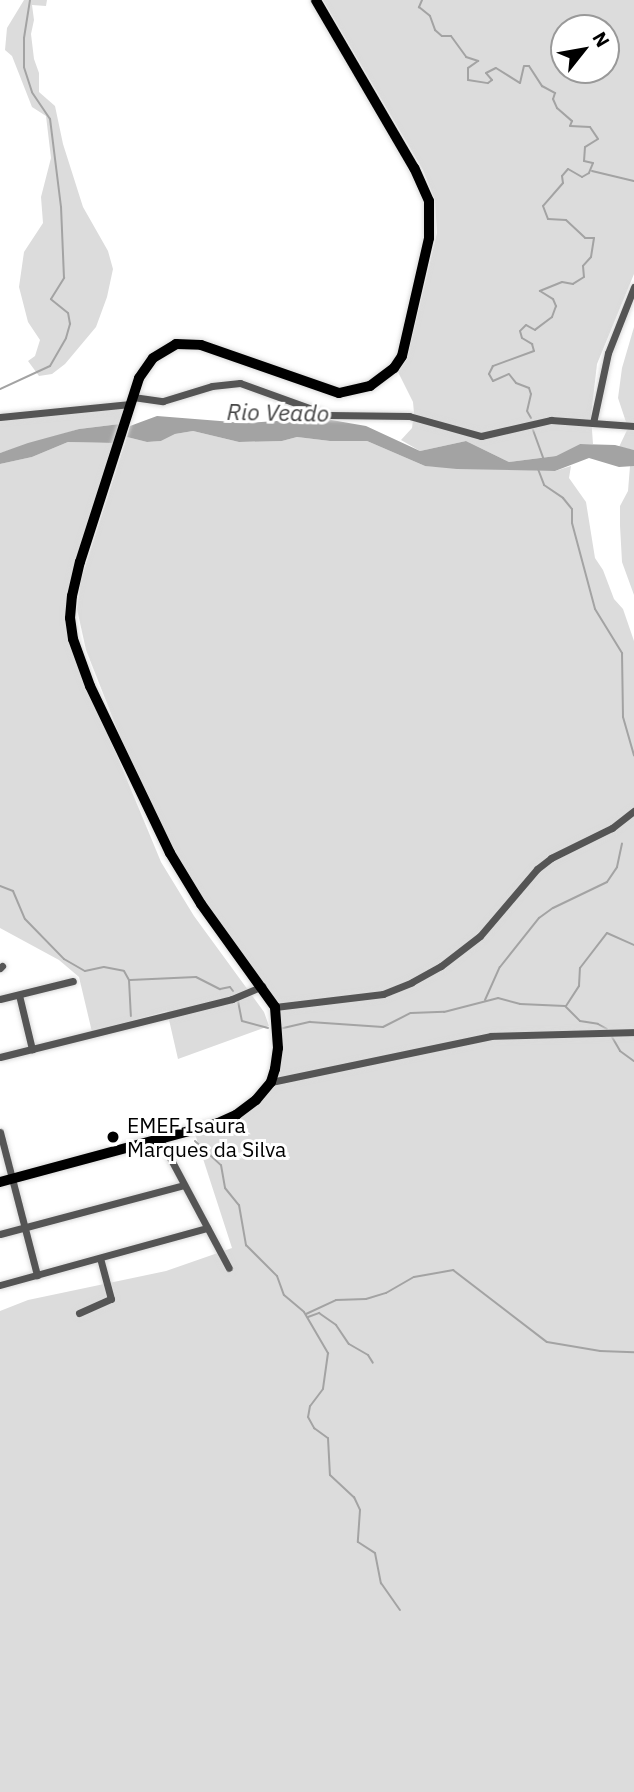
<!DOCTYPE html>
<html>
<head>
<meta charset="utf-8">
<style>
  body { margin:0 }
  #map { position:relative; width:634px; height:1792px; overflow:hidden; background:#fff; font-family:"IBM Plex Sans",sans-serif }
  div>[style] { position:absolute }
  .green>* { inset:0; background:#dcdcdc }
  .water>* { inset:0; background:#a3a3a3 }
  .stream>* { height:2px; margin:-1px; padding:0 1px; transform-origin:1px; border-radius:1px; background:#a3a3a3 }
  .roads { filter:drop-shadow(0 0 2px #dbdbdb) drop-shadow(0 0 2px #dbdbdb) }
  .minor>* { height:7px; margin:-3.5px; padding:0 3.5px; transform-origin:3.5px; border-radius:3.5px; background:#555 }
  .major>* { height:10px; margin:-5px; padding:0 5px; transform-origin:5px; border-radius:5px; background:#000 }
  .dots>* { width:19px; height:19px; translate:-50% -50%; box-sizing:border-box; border:4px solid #fff; border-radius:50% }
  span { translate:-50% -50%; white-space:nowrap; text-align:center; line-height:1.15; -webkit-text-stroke:6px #fff; paint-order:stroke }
  .poi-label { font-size:21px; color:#000 }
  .left { translate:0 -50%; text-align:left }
  .water-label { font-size:23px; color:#444; font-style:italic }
  .north { position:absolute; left:550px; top:14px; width:70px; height:70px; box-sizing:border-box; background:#fff; border:2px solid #999; border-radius:50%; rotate:59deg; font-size:19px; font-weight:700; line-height:28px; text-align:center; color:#000 }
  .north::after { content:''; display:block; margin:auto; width:24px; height:32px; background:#000; clip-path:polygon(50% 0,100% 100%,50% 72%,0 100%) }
</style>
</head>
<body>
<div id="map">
  <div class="green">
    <div style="clip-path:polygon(24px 0,47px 0,46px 6px,32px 5px,34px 20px,31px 34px,34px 59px,39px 73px,39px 92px,55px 106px,63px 144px,83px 207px,108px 251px,113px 269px,107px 297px,96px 327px,65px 364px,52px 374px,39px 376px,28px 361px,35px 356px,40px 340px,28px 322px,19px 287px,24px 252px,43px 223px,41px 197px,51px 158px,46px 116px,32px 107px,12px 56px,5px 50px,7px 28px)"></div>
    <div style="clip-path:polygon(evenodd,323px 0,634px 0,634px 274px,597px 364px,591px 416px,593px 444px,580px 444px,556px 456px,509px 462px,466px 441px,420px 451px,401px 440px,412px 428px,414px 413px,413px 402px,398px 372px,407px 359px,437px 233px,435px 200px,423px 170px,323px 0,564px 28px,606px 28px,606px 70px,564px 70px,564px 28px)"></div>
    <div style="clip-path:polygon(634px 327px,634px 450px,619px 447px,628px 428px,618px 398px,622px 368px)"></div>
    <div style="clip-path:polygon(127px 402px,120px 424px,79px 429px,0 453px,0 418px,83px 413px)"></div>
    <div style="clip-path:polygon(193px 431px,239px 442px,282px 441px,297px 437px,330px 441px,367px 441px,425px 466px,555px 471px,571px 466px,569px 478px,586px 502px,595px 558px,603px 570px,614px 599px,623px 609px,634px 641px,634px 1792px,0 1792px,0 1311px,28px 1300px,166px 1271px,232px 1248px,195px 1134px,234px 1120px,276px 1076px,274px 1012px,209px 920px,140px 787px,86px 650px,77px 609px,81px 580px,127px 437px,147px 442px,161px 441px,175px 434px)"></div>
    <div style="clip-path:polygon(68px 442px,114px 443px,75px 565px,67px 601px,91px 693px,161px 862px,194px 916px,264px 1012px,269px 1026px,178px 1059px,167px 1011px,92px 1032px,79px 977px,59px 960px,0 928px,0 464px,32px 457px)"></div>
    <div style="clip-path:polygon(630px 466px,634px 466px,634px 595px,622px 562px,620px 526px,620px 506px,628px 491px)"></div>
  </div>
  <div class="water">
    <div style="clip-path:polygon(157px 416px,245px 423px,320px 418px,366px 426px,420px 451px,466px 441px,509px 462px,556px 456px,580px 444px,615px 445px,634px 450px,634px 466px,619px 467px,589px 458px,555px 471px,457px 469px,425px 466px,367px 441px,330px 441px,297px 437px,282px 441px,239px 442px,193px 431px,175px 434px,161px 441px,147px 442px,127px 437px,130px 426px)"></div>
    <div style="clip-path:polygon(120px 424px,114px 443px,68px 442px,32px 457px,0 464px,0 453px,28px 443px,79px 429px)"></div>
  </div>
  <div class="stream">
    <div style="left:422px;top:0;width:8px;rotate:113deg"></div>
    <div style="left:419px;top:7px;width:14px;rotate:39deg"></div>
    <div style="left:430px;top:16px;width:15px;rotate:70deg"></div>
    <div style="left:435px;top:30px;width:9px;rotate:41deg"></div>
    <div style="left:442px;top:36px;width:9px"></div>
    <div style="left:451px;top:36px;width:26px;rotate:54deg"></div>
    <div style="left:466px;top:57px;width:13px;rotate:18deg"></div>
    <div style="left:478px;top:61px;width:12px;rotate:145deg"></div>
    <div style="left:468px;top:68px;width:12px;rotate:90deg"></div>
    <div style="left:468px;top:80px;width:20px;rotate:9deg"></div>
    <div style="left:488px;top:83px;width:5px;rotate:-37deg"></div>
    <div style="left:492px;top:80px;width:9px;rotate:-131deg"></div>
    <div style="left:486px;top:73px;width:11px;rotate:-27deg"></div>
    <div style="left:496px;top:68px;width:28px;rotate:32deg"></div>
    <div style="left:520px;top:83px;width:17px;rotate:-77deg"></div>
    <div style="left:524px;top:66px;width:5px"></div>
    <div style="left:529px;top:66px;width:24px;rotate:57deg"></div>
    <div style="left:542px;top:86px;width:15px;rotate:28deg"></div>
    <div style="left:555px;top:93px;width:6px;rotate:108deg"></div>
    <div style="left:553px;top:99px;width:10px;rotate:66deg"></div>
    <div style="left:557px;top:108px;width:20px;rotate:41deg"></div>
    <div style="left:572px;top:121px;width:5px;rotate:112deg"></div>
    <div style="left:570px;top:126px;width:20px;rotate:3deg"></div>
    <div style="left:590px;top:127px;width:14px;rotate:56deg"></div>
    <div style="left:598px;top:139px;width:15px;rotate:148deg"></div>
    <div style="left:585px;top:147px;width:14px;rotate:94deg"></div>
    <div style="left:584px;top:161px;width:9px;rotate:13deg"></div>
    <div style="left:593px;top:163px;width:11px;rotate:112deg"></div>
    <div style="left:589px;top:173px;width:8px;rotate:150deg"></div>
    <div style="left:582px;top:177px;width:16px;rotate:-150deg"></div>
    <div style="left:568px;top:169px;width:9px;rotate:131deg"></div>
    <div style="left:562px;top:176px;width:7px;rotate:82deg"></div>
    <div style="left:563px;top:183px;width:30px;rotate:131deg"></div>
    <div style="left:543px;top:206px;width:14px;rotate:69deg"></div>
    <div style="left:548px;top:219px;width:18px;rotate:3deg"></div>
    <div style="left:566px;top:220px;width:26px;rotate:43deg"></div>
    <div style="left:585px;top:238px;width:9px"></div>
    <div style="left:594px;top:238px;width:19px;rotate:99deg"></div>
    <div style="left:591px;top:257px;width:12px;rotate:132deg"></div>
    <div style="left:583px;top:266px;width:11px;rotate:85deg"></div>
    <div style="left:584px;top:277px;width:13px;rotate:148deg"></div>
    <div style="left:573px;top:284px;width:11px;rotate:-170deg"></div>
    <div style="left:562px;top:282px;width:24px;rotate:158deg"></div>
    <div style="left:540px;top:291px;width:15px;rotate:32deg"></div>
    <div style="left:553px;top:299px;width:8px;rotate:67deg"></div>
    <div style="left:556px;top:306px;width:12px;rotate:110deg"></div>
    <div style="left:552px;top:317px;width:21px;rotate:143deg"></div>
    <div style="left:535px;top:330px;width:10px;rotate:-151deg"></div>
    <div style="left:526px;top:325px;width:8px;rotate:135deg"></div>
    <div style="left:520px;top:331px;width:7px;rotate:74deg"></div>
    <div style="left:522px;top:338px;width:12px;rotate:31deg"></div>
    <div style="left:532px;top:344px;width:7px;rotate:74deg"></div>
    <div style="left:534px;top:351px;width:44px;rotate:159.9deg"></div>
    <div style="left:493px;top:366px;width:9px;rotate:117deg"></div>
    <div style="left:489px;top:374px;width:8px;rotate:60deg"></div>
    <div style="left:493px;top:381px;width:17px;rotate:-24deg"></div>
    <div style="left:509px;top:374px;width:11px;rotate:52deg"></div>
    <div style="left:516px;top:383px;width:14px;rotate:21deg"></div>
    <div style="left:529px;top:388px;width:6px;rotate:72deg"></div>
    <div style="left:531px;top:394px;width:17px;rotate:103deg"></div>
    <div style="left:527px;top:411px;width:8px;rotate:60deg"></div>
    <div style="left:592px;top:171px;width:43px;rotate:13.4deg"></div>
    <div style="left:0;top:389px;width:55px;rotate:-24.7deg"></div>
    <div style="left:50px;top:366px;width:32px;rotate:-60deg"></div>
    <div style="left:66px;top:338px;width:15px;rotate:-74deg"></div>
    <div style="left:70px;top:324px;width:11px;rotate:-100deg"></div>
    <div style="left:68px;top:313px;width:22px;rotate:-141deg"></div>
    <div style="left:51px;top:299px;width:25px;rotate:-58deg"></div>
    <div style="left:64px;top:278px;width:71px;rotate:-92.4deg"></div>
    <div style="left:61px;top:207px;width:89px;rotate:-97.1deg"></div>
    <div style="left:50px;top:119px;width:32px;rotate:-124deg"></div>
    <div style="left:32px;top:92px;width:26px;rotate:-108deg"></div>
    <div style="left:24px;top:67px;width:29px;rotate:-90deg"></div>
    <div style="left:24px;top:38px;width:38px;rotate:-81deg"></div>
    <div style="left:533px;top:430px;width:30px;rotate:70deg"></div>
    <div style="left:538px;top:469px;width:17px;rotate:69deg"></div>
    <div style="left:544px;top:485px;width:23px;rotate:34deg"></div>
    <div style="left:563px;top:498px;width:14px;rotate:51deg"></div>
    <div style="left:572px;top:509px;width:14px;rotate:90deg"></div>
    <div style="left:572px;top:523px;width:89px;rotate:75deg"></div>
    <div style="left:595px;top:609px;width:52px;rotate:58.5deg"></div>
    <div style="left:622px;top:653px;width:64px;rotate:89.1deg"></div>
    <div style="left:623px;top:717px;width:40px;rotate:74deg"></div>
    <div style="left:0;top:886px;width:14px;rotate:21deg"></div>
    <div style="left:13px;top:891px;width:30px;rotate:67deg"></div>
    <div style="left:25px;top:919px;width:56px;rotate:45.7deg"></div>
    <div style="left:64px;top:959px;width:24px;rotate:30deg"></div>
    <div style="left:85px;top:971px;width:19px;rotate:-12deg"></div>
    <div style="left:104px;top:967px;width:20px;rotate:11deg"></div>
    <div style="left:124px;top:971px;width:10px;rotate:61deg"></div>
    <div style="left:129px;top:980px;width:36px;rotate:87deg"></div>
    <div style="left:130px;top:980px;width:66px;rotate:-2.6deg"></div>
    <div style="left:196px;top:977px;width:27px;rotate:27deg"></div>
    <div style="left:220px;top:989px;width:10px;rotate:-11deg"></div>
    <div style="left:230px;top:987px;width:5px;rotate:53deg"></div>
    <div style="left:485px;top:1000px;width:36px;rotate:-66deg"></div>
    <div style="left:500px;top:967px;width:63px;rotate:-51.5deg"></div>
    <div style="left:539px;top:918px;width:17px;rotate:-36deg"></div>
    <div style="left:553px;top:908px;width:60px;rotate:-25.7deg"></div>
    <div style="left:607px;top:882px;width:18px;rotate:-56deg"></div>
    <div style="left:617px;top:867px;width:24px;rotate:-78deg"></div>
    <div style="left:238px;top:1001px;width:20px;rotate:79deg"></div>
    <div style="left:242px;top:1021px;width:27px;rotate:15deg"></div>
    <div style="left:566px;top:1006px;width:24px;rotate:-57deg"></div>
    <div style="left:579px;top:986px;width:18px;rotate:-87deg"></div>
    <div style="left:580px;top:968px;width:44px;rotate:-52.4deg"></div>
    <div style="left:607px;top:933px;width:30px;rotate:24deg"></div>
    <div style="left:279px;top:1029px;width:32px;rotate:-13deg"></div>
    <div style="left:310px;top:1022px;width:73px;rotate:3.9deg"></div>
    <div style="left:383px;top:1027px;width:31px;rotate:-27deg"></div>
    <div style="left:411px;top:1013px;width:33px;rotate:-2deg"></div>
    <div style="left:444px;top:1012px;width:56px;rotate:-14.5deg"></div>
    <div style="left:498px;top:998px;width:23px;rotate:15deg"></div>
    <div style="left:520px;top:1004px;width:45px;rotate:2.5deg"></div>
    <div style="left:565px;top:1006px;width:21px;rotate:45deg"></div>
    <div style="left:580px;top:1021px;width:18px;rotate:9deg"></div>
    <div style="left:598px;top:1024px;width:10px;rotate:29deg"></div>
    <div style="left:612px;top:1037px;width:16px;rotate:60deg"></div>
    <div style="left:620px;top:1051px;width:17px;rotate:36deg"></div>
    <div style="left:195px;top:1141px;width:35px;rotate:43deg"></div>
    <div style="left:221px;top:1165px;width:23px;rotate:80deg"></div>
    <div style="left:225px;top:1188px;width:22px;rotate:51deg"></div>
    <div style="left:239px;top:1205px;width:41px;rotate:80.1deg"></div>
    <div style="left:246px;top:1245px;width:44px;rotate:45deg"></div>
    <div style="left:277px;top:1276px;width:20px;rotate:70deg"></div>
    <div style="left:284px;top:1295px;width:26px;rotate:40deg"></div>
    <div style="left:304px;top:1312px;width:48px;rotate:59.7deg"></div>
    <div style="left:328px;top:1353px;width:36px;rotate:98deg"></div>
    <div style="left:323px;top:1389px;width:21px;rotate:127deg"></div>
    <div style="left:310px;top:1406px;width:11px;rotate:100deg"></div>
    <div style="left:308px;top:1417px;width:13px;rotate:61deg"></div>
    <div style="left:314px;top:1428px;width:17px;rotate:36deg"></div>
    <div style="left:328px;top:1438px;width:37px;rotate:87deg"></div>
    <div style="left:330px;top:1475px;width:33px;rotate:43deg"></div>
    <div style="left:354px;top:1497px;width:14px;rotate:65deg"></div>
    <div style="left:360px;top:1510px;width:32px;rotate:94deg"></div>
    <div style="left:358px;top:1542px;width:20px;rotate:33deg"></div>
    <div style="left:375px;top:1553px;width:31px;rotate:79deg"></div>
    <div style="left:381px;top:1583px;width:33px;rotate:55deg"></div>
    <div style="left:306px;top:1314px;width:33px;rotate:-25deg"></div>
    <div style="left:336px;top:1300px;width:30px;rotate:-2deg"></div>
    <div style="left:366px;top:1299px;width:21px;rotate:-17deg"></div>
    <div style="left:386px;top:1293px;width:32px;rotate:-30deg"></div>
    <div style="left:414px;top:1277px;width:40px;rotate:-10deg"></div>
    <div style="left:453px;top:1270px;width:118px;rotate:37.5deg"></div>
    <div style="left:547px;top:1342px;width:54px;rotate:9.6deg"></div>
    <div style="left:600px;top:1351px;width:34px;rotate:2deg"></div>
    <div style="left:308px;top:1317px;width:12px;rotate:-20deg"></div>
    <div style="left:319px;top:1313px;width:21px;rotate:35deg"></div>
    <div style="left:336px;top:1325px;width:23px;rotate:56deg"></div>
    <div style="left:349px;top:1344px;width:22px;rotate:30deg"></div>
    <div style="left:368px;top:1355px;width:9px;rotate:58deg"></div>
  </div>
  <div class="roads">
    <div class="minor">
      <div style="left:133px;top:397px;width:30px;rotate:8deg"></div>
      <div style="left:163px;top:401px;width:51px;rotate:-17deg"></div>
      <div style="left:212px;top:386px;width:28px;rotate:-6deg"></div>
      <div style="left:240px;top:383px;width:95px;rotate:19.8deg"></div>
      <div style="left:329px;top:415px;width:80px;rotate:0.7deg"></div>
      <div style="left:409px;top:416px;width:75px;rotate:15.5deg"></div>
      <div style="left:481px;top:436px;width:72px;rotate:-12.9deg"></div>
      <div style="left:551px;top:420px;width:83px;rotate:4.1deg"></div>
      <div style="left:0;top:417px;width:131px;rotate:-5.7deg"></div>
      <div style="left:593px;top:423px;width:72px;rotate:-77.9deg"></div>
      <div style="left:608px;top:353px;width:71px;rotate:-68.5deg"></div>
      <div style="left:0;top:968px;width:3px;rotate:-45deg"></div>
      <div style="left:19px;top:995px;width:56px;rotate:76.5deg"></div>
      <div style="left:0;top:999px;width:75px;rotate:-13.9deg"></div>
      <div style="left:275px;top:1007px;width:109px;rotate:-6.9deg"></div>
      <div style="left:383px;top:994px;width:31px;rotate:-22deg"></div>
      <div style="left:412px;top:982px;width:33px;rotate:-29deg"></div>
      <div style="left:441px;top:966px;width:49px;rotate:-37.6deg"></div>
      <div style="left:480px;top:936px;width:88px;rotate:-49.6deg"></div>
      <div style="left:537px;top:869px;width:18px;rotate:-38deg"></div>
      <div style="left:551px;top:858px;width:68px;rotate:-26.2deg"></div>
      <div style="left:612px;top:828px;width:28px;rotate:-38deg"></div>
      <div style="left:0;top:1057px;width:239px;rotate:-14deg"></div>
      <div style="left:232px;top:999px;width:33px;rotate:-23deg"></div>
      <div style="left:271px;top:1082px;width:225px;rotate:-11.8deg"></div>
      <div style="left:491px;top:1036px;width:143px;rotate:-1.6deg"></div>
      <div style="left:0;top:1132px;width:148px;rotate:75.5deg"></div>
      <div style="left:160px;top:1139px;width:146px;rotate:61.9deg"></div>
      <div style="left:0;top:1234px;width:190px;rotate:-14.9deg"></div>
      <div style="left:0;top:1285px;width:215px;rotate:-15.4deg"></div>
      <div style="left:79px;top:1313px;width:35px;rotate:-24deg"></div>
      <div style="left:111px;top:1299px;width:42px;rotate:-105deg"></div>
    </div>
    <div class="major">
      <div style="left:0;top:1182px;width:226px;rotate:-15.1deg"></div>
      <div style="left:218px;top:1123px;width:20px;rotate:-24deg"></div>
      <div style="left:236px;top:1115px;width:25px;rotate:-37deg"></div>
      <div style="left:256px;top:1100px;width:23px;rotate:-50deg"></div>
      <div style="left:271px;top:1082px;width:14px;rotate:-73deg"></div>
      <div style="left:275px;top:1069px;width:21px;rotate:-82deg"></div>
      <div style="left:278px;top:1048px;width:41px;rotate:-94.2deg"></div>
      <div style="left:275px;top:1007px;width:127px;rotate:-125.7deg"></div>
      <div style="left:201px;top:904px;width:60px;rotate:-121.3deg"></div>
      <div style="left:170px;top:853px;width:185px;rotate:-115.6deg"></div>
      <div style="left:90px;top:686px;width:50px;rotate:-109.9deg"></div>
      <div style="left:73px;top:639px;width:21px;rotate:-98deg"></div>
      <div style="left:70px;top:618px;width:22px;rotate:-85deg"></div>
      <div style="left:72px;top:596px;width:35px;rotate:-77deg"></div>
      <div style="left:80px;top:562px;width:193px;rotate:-72.2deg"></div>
      <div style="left:139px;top:378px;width:24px;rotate:-55deg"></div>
      <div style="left:153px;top:358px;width:27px;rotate:-31deg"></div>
      <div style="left:176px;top:344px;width:25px;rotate:2deg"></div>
      <div style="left:201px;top:345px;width:146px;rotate:19.2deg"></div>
      <div style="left:339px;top:393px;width:32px;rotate:-13deg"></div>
      <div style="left:370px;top:386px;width:30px;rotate:-37deg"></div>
      <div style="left:394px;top:368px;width:14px;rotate:-56deg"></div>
      <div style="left:402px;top:356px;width:121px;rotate:-77.1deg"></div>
      <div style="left:429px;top:238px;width:37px;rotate:-90deg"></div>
      <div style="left:429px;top:201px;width:36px;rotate:-114deg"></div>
      <div style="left:414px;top:168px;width:194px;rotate:-120.3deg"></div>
    </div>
  </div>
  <div class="dots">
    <div style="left:113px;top:1137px;background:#000"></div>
  </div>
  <div class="poi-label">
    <span class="left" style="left:127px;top:1137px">EMEF Isaura<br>Marques da Silva</span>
  </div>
  <div class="water-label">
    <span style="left:278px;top:412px;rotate:1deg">Rio Veado</span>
  </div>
  <div class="north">N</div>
</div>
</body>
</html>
